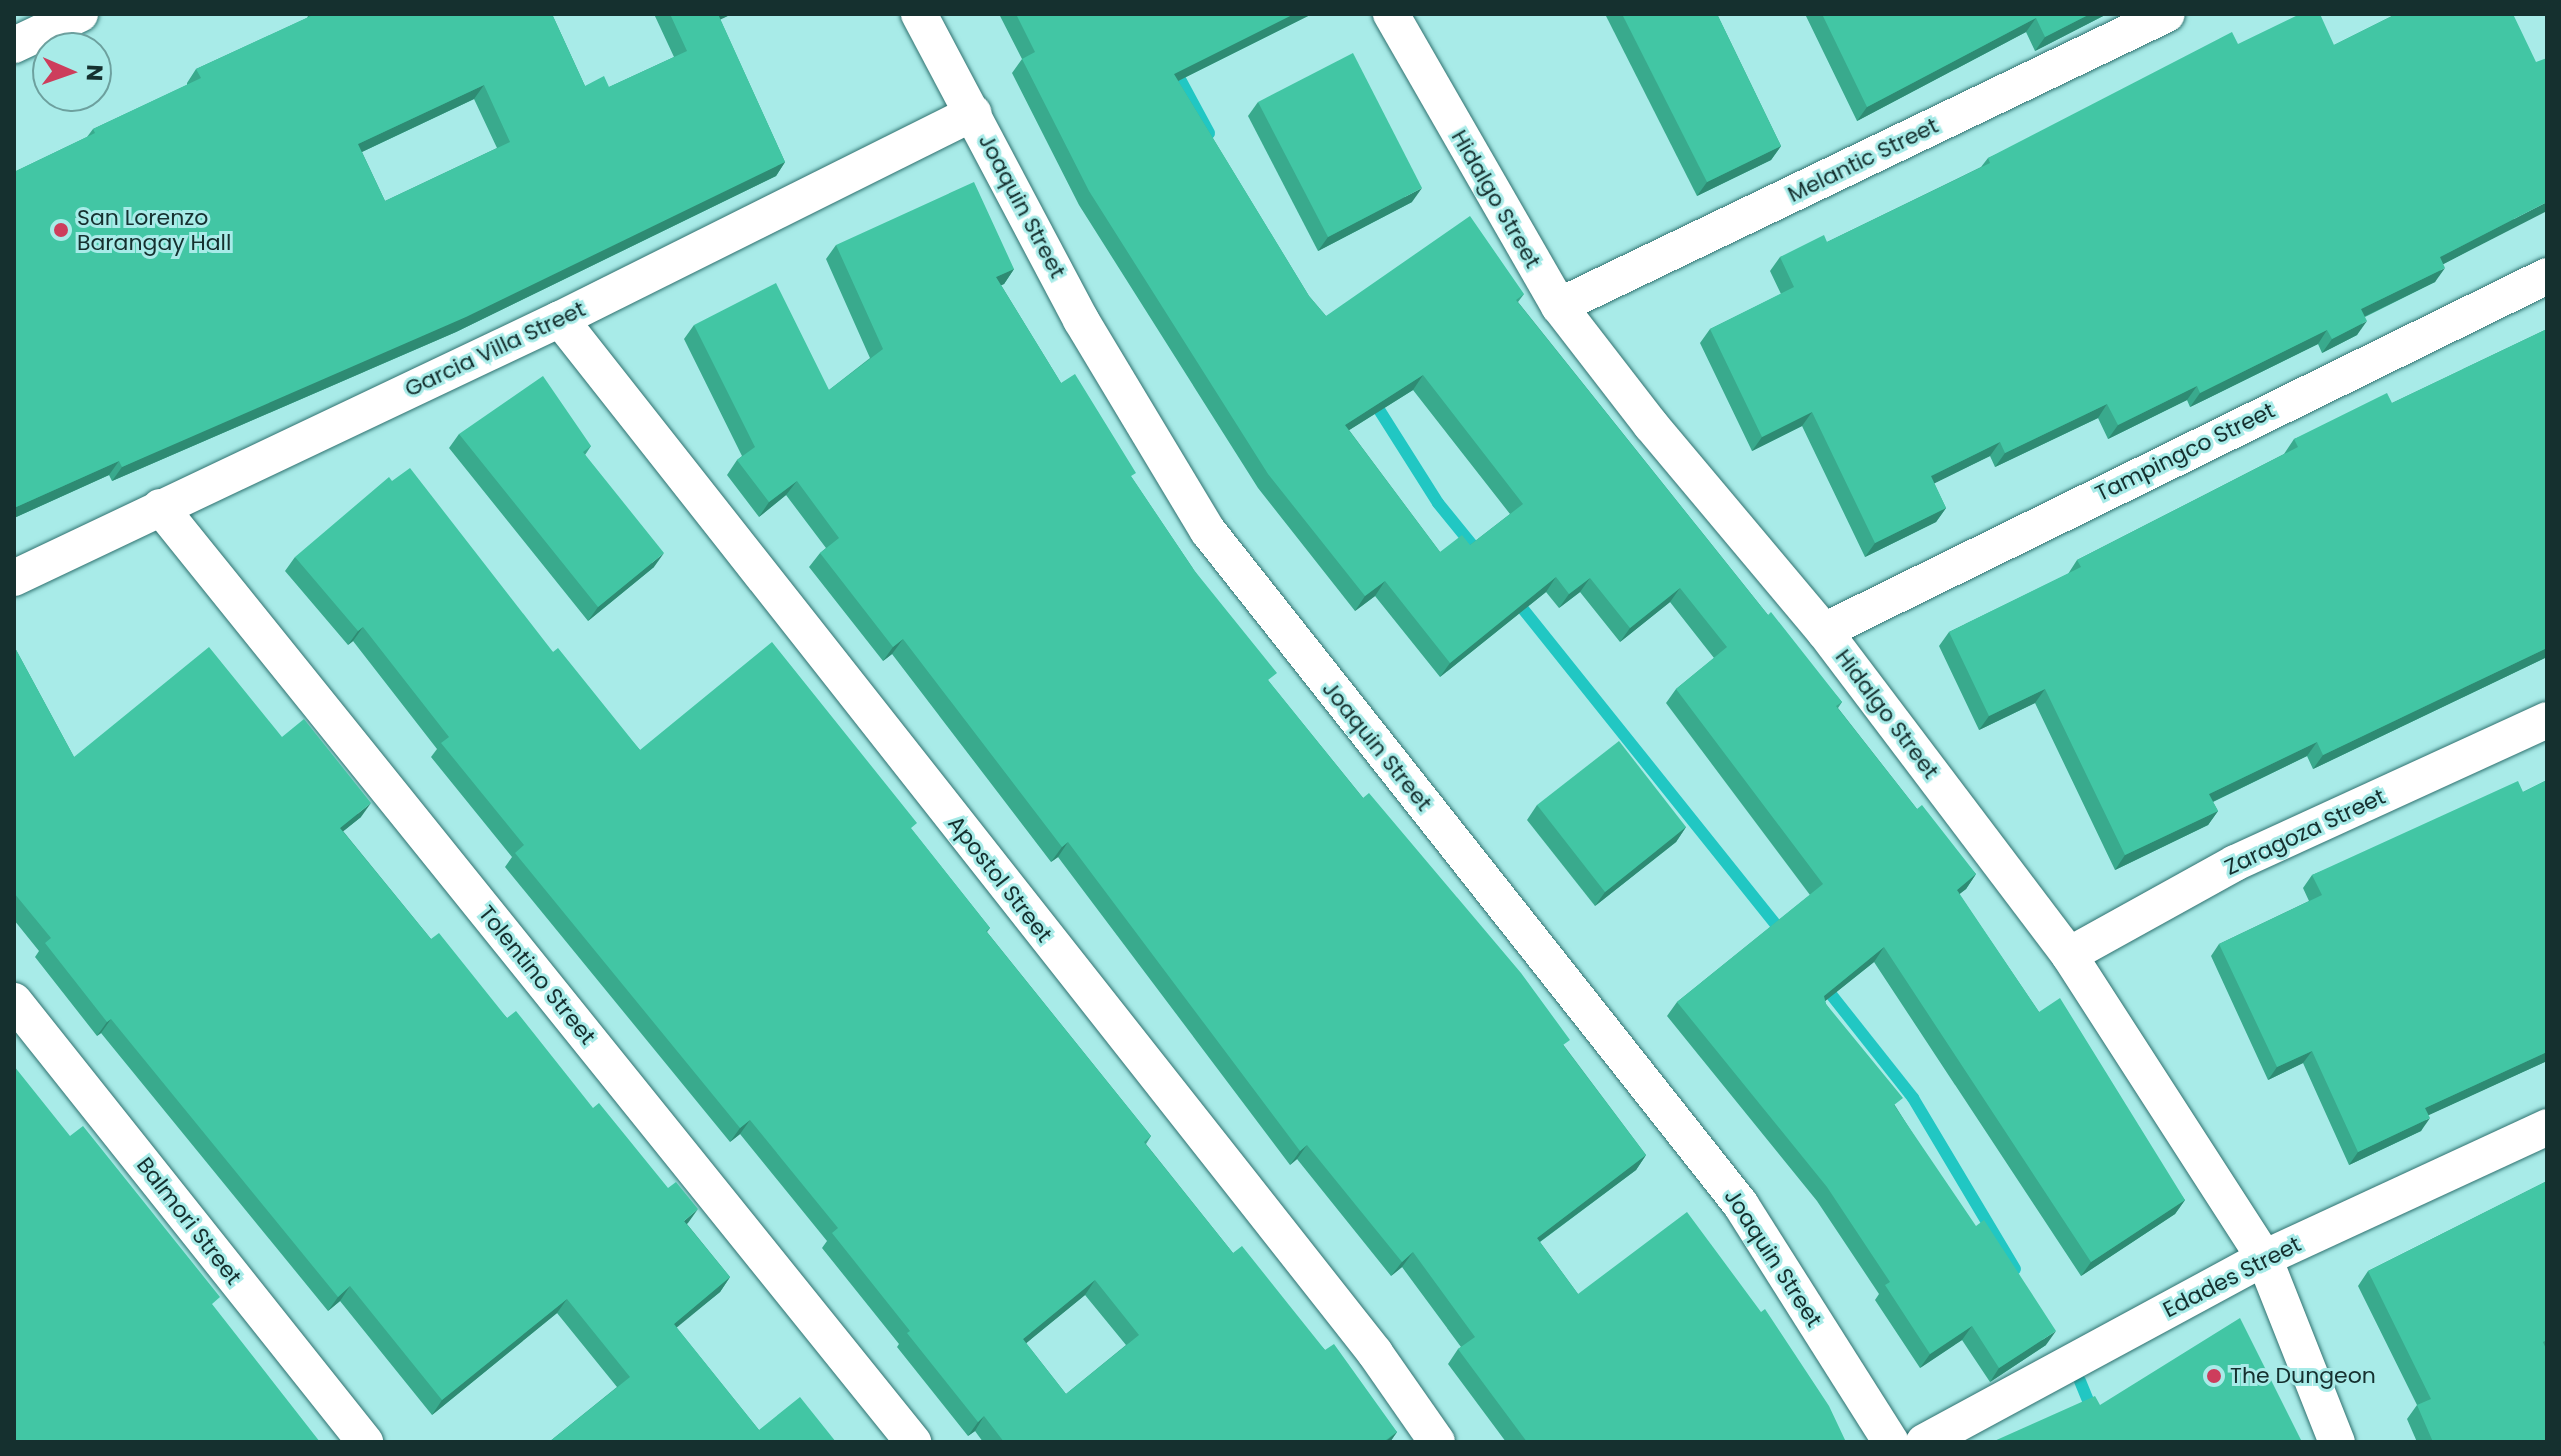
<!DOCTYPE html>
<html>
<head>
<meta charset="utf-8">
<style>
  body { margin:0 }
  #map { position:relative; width:2561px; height:1456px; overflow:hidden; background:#a8ebe8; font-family:Poppins,sans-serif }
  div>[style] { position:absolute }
  .stream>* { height:12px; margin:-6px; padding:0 6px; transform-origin:6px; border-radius:6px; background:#21c7c3 }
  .roads { filter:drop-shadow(0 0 2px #307270) drop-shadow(0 0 2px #307270) }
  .minor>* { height:36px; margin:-18px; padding:0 18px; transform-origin:18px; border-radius:18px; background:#fff }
  .wall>* { inset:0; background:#39aa8d }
  .shaded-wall>* { inset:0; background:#2e8b73 }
  .building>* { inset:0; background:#42c6a4 }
  .dots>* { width:22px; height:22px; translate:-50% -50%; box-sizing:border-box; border:4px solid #a8ebe8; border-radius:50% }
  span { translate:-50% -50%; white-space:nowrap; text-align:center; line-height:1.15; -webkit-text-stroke:6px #a8ebe8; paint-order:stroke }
  .street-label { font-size:22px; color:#15302f }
  .poi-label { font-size:22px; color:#15302f }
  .left { translate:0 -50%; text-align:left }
  .frame { position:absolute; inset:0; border:16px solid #15302f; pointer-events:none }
  .north { position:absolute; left:32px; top:32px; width:80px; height:80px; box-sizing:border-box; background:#a8ebe8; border:2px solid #6da09e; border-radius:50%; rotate:92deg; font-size:22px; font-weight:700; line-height:32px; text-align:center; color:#15302f }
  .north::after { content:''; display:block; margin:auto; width:28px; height:36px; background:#cd3d5c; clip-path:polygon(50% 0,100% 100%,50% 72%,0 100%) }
</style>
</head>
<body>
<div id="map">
  <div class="stream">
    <div style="left:1174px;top:68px;width:74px;rotate:61.7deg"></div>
    <div style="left:1371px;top:397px;width:125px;rotate:57.7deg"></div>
    <div style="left:1438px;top:503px;width:68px;rotate:50.9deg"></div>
    <div style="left:1515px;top:599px;width:429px;rotate:51.3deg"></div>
    <div style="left:1822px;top:983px;width:147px;rotate:51.6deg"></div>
    <div style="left:1913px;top:1098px;width:199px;rotate:59.2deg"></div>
    <div style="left:2080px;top:1381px;width:66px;rotate:67.7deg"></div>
  </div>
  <div class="roads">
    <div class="minor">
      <div style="left:919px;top:14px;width:346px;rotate:62.1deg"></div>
      <div style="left:1081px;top:320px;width:246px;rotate:59deg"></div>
      <div style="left:1208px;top:531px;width:859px;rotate:51.66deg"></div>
      <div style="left:1741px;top:1205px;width:280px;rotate:57.7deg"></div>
      <div style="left:1391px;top:14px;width:337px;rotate:60.1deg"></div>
      <div style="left:1559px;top:306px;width:150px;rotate:52.3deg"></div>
      <div style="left:1651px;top:425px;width:269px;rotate:50deg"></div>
      <div style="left:1824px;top:631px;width:406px;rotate:52.9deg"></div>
      <div style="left:2069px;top:955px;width:360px;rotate:57.2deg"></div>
      <div style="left:2264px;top:1258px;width:198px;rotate:68.4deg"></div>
      <div style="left:14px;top:45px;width:73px;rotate:-25.2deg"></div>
      <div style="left:1559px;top:306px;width:674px;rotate:-25.65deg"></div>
      <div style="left:560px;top:319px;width:1317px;rotate:51.75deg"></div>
      <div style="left:1375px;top:1353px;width:108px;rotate:55.1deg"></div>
      <div style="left:160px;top:507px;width:1201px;rotate:51.15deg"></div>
      <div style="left:14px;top:578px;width:604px;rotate:-25.38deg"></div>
      <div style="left:560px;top:319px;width:462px;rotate:-26.5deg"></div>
      <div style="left:1824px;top:631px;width:805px;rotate:-26.15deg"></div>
      <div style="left:2069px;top:955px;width:190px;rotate:-29deg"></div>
      <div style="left:2235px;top:863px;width:343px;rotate:-24.6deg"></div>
      <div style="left:14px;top:1001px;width:564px;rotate:51.48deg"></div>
      <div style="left:1924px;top:1442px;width:387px;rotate:-28.4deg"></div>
      <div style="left:2264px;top:1258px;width:312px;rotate:-24.8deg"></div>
    </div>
  </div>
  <div class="wall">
    <div style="clip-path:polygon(evenodd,309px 14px,552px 14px,585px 86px,609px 87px,674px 57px,654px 14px,732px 14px,720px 19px,785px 162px,776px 176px,456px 332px,112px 481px,109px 475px,14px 518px,14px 172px,87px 137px,93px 129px,187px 85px,187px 83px,196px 69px,307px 18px,309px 14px,474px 99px,497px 148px,385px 201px,362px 152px,474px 99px)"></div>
    <div style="clip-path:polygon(evenodd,999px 14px,1312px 14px,1178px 81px,1309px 296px,1326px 316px,1524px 294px,1518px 302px,1768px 615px,1842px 702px,1838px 708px,1917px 809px,1976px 874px,1966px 889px,1959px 894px,2039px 1012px,2185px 1200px,2175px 1214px,2081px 1276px,1874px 962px,1825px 1001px,1826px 1004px,1896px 1107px,2046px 1345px,1990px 1382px,1962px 1340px,1920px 1368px,1875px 1300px,1879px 1294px,1817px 1201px,1667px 1016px,1677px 1002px,1810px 895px,1666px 703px,1676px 689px,1714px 658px,1670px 602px,1620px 642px,1580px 592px,1559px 608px,1546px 592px,1440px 677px,1375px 596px,1355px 611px,1258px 488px,1079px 205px,1012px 73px,1022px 59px,999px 14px,1413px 390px,1510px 514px,1470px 545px,1440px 552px,1349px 430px,1413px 390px)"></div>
    <div style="clip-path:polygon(1605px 14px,1717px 14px,1781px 146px,1771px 160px,1697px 196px)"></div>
    <div style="clip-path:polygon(1805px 14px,2107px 14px,2035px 51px,2026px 32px,1857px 121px)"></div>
    <div style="clip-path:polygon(2393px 14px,2513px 14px,2514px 227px,2443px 264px,2435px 282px,2365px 317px,2357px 335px,2322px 353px,2318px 344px,2190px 407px,2187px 400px,2108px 439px,2098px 418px,1995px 467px,1990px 456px,1934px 483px,1946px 508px,1936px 522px,1865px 557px,1802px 426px,1752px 451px,1700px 343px,1710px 329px,1781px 294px,1770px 271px,1780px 257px,1827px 242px,1981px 167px,1988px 158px,2238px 44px,2334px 45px,2394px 15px)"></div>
    <div style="clip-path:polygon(1258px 102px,1412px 202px,1318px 251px,1248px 116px)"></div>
    <div style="clip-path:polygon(836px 245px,1014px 269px,1004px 284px,1001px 285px,1061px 383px,1132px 478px,1270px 683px,1565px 1047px,1646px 1155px,1636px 1170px,1540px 1242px,1578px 1294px,1846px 1442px,1506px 1442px,1448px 1364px,1458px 1349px,1461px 1347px,1402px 1267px,1391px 1276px,1297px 1159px,1290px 1165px,1058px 857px,1051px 862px,892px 654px,883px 661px,809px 567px,820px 553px,826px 548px,786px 495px,759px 517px,727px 475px,737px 460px,742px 456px,684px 339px,694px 325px,829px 390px,870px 358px,826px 259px)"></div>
    <div style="clip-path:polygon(2547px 329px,2547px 657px,2313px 769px,2307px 756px,2213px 802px,2218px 811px,2208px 825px,2115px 870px,2035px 703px,1979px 730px,1939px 646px,1949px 632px,2068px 574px,2077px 560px,2284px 454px,2294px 439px,2392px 403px)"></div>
    <div style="clip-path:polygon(459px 434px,591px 446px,585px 455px,654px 567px,588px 621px,449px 448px)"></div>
    <div style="clip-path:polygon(evenodd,295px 557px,553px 652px,640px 750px,912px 830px,990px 928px,987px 932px,1151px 1136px,1146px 1144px,1233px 1253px,1325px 1350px,1397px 1432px,1390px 1442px,983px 1442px,975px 1431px,968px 1436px,897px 1347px,899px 1344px,822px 1248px,827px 1241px,740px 1134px,730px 1142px,505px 867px,512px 857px,431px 757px,437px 749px,353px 641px,348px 645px,285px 571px,295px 557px,1085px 1295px,1126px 1345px,1066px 1394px,1026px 1343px,1085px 1295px)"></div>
    <div style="clip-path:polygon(14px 646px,74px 757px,282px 737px,361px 817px,343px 831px,431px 939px,507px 1018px,687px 1224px,730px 1277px,720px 1292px,676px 1327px,759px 1430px,836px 1442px,549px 1442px,617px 1387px,557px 1313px,432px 1415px,340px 1301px,328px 1311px,101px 1033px,97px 1036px,35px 957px,39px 951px,14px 920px)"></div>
    <div style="clip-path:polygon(2547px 780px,2547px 1061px,2428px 1115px,2421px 1131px,2349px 1165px,2303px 1063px,2268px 1080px,2211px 956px,2219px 944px,2309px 901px,2303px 888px,2312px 875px,2523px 792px)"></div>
    <div style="clip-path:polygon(1537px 805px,1686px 827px,1676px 842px,1595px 906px,1527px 820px)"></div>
    <div style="clip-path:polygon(2547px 1181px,2547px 1442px,2417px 1442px,2407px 1419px,2417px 1405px,2358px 1286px,2368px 1271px)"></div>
  </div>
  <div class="shaded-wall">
    <div style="clip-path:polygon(715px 14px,732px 14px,707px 26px)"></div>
    <div style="clip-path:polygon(1294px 14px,1312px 14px,1164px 88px,1174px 74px)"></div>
    <div style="clip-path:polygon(2090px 14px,2107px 14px,2035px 51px,2045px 37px)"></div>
    <div style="clip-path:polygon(2036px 18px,2026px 32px,1857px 121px,1867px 107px)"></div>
    <div style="clip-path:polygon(484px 85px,474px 99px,349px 158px,358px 144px)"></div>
    <div style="clip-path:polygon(1781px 146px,1771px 160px,1697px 196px,1707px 182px)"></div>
    <div style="clip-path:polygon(785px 162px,776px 176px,456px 332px,112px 481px,122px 467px)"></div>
    <div style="clip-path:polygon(1422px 188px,1412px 202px,1318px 251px,1328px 237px)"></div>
    <div style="clip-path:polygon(2547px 202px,2547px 211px,2430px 271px,2440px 257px)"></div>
    <div style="clip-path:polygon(2445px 268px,2435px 282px,2351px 323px,2361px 309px)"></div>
    <div style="clip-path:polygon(1014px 269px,1004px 284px,986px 292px,996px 277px)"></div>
    <div style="clip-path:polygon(2367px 321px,2357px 335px,2322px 353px,2332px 339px)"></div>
    <div style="clip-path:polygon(2327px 330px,2318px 344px,2190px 407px,2200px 393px)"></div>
    <div style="clip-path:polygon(1423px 375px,1413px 390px,1335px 439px,1345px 425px)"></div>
    <div style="clip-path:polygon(2197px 386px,2187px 400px,2108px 439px,2118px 425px)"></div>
    <div style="clip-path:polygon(2107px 404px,2098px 418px,1995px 467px,2005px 453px)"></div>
    <div style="clip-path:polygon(1812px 412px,1802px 426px,1752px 451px,1762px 437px)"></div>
    <div style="clip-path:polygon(2000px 442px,1990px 456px,1921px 490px,1931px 476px)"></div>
    <div style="clip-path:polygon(119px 461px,109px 475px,14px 518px,14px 508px)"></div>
    <div style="clip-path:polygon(797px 481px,786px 495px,759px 517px,769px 502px)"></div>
    <div style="clip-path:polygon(1946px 508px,1936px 522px,1865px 557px,1875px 543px)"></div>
    <div style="clip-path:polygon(664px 553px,654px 567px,588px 621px,598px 607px)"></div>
    <div style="clip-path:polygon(1556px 577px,1546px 592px,1440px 677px,1450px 663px)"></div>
    <div style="clip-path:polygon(1590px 578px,1580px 592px,1559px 608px,1569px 594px)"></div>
    <div style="clip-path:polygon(1385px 581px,1375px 596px,1355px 611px,1365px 596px)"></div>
    <div style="clip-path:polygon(1680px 588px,1670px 602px,1620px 642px,1630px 628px)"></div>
    <div style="clip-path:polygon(363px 627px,353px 641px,348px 645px,358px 631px)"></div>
    <div style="clip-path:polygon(903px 639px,892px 654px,883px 661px,893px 647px)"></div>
    <div style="clip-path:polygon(2547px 648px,2547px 657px,2313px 769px,2323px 755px)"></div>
    <div style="clip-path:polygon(2045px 689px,2035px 703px,1979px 730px,1989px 716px)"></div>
    <div style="clip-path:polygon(2317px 742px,2307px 756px,2200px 808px,2209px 794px)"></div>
    <div style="clip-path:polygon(371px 803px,361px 817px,330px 842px,340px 828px)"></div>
    <div style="clip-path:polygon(2218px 811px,2208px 825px,2115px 870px,2125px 855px)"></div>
    <div style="clip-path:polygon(1686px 827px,1676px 842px,1595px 906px,1605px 892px)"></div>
    <div style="clip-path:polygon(1068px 842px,1058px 857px,1051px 862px,1062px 847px)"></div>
    <div style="clip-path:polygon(1976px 874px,1966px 889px,1947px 904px,1957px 890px)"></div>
    <div style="clip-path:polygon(1884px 947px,1874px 962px,1814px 1010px,1824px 996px)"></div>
    <div style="clip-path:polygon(111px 1019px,101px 1033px,97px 1036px,107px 1022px)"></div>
    <div style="clip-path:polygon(2312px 1051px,2303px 1063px,2268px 1080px,2277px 1067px)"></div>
    <div style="clip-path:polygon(2547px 1052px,2547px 1061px,2416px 1121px,2425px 1108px)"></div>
    <div style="clip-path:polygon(2430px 1118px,2421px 1131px,2349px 1165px,2358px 1152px)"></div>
    <div style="clip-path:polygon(750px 1120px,740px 1134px,730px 1142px,740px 1128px)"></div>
    <div style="clip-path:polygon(1307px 1145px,1297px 1159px,1290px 1165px,1300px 1151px)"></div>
    <div style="clip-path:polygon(1646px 1155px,1636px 1170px,1526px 1252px,1537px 1238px)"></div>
    <div style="clip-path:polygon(2185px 1200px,2175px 1214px,2081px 1276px,2091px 1262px)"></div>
    <div style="clip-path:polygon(698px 1209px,688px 1223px,674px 1235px,684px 1221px)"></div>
    <div style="clip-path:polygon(1413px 1252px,1402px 1267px,1391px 1276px,1402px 1262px)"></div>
    <div style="clip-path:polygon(730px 1277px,720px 1292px,664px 1338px,674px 1324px)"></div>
    <div style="clip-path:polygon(1095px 1280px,1085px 1295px,1013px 1354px,1023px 1339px)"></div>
    <div style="clip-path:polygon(350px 1286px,340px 1301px,328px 1311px,338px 1297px)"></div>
    <div style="clip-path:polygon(567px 1299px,557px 1313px,432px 1415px,442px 1400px)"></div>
    <div style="clip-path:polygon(1972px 1326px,1962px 1340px,1920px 1368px,1930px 1354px)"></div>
    <div style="clip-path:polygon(2056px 1331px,2046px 1345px,1990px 1382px,1999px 1368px)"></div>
    <div style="clip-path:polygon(984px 1416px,975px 1431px,968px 1436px,978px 1422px)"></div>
    <div style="clip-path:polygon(1397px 1432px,1390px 1442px,1385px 1442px)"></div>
  </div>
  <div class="building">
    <div style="clip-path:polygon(evenodd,315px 14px,552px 14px,585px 86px,604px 76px,609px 87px,687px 51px,670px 14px,718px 14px,785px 162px,466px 317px,122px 467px,119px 461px,14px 508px,14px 172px,95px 133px,93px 129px,201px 78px,196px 69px,315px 14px,484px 85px,510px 142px,385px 201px,358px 144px,484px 85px)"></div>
    <div style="clip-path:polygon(evenodd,1016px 14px,1294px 14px,1174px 74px,1309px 296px,1326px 316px,1470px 216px,1524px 294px,1516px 300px,1768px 615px,1771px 612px,1842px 702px,1836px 706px,1917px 809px,1922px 805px,1976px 874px,1957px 890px,2039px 1012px,2060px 998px,2185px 1200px,2091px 1262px,1884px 947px,1824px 996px,1826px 1004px,1903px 1098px,1894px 1105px,1976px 1226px,1984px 1220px,2056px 1331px,1999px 1368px,1972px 1326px,1930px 1354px,1885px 1285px,1890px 1282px,1827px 1187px,1677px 1002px,1823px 884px,1676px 689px,1727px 647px,1680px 588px,1630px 628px,1590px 578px,1569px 594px,1556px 577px,1450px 663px,1385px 581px,1365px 596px,1268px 474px,1089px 191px,1022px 59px,1035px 52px,1016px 14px,1423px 375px,1523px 504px,1470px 545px,1462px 535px,1440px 552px,1345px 425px,1423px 375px)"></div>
    <div style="clip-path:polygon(1622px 14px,1717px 14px,1781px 146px,1707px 182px)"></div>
    <div style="clip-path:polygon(1822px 14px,2090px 14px,2045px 37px,2036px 18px,1867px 107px)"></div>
    <div style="clip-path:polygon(2300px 14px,2320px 14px,2334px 45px,2396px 14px,2513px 14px,2536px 62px,2547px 58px,2547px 202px,2440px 257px,2445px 268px,2361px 309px,2367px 321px,2332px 339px,2327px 330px,2200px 393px,2197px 386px,2118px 425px,2107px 404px,2005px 453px,2000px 442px,1931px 476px,1946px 508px,1875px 543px,1812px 412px,1762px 437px,1710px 329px,1794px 287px,1780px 257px,1824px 235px,1827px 242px,1990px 163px,1988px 158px,2232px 32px,2238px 44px)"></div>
    <div style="clip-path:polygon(1353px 53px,1422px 188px,1328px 237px,1258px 102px)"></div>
    <div style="clip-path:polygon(974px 182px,1014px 269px,996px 277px,1061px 383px,1075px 374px,1136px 473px,1131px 476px,1194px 570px,1277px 673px,1268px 680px,1363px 798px,1369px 793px,1521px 973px,1570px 1040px,1563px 1045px,1646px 1155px,1537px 1238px,1578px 1294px,1687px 1212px,1761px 1312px,1765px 1309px,1829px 1406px,1846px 1442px,1527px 1442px,1458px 1349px,1475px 1337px,1413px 1252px,1402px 1262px,1307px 1145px,1300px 1151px,1068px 842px,1062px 847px,903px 639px,893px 647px,820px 553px,839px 538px,797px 481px,769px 502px,737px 460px,755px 447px,694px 325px,776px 283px,829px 390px,883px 349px,836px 245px)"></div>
    <div style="clip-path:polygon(2547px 329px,2547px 648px,2323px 755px,2317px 742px,2209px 794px,2218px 811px,2125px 855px,2045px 689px,1989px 716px,1949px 632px,2081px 567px,2077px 560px,2298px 447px,2294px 439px,2387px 393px,2392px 403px)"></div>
    <div style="clip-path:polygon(543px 376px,591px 446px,583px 452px,664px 553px,598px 607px,459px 434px)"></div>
    <div style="clip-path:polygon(evenodd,410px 468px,553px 652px,558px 648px,640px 750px,772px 642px,917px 823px,911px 828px,990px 928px,986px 931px,1151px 1136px,1144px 1142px,1233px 1253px,1242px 1246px,1325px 1350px,1334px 1344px,1397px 1432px,1386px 1440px,1387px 1442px,1004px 1442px,984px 1416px,978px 1422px,907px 1333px,910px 1331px,832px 1233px,838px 1228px,750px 1120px,740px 1128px,515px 853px,524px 845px,441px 743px,449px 737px,363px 627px,358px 631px,295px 557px,389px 477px,392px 481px,410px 468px,1095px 1280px,1139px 1335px,1066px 1394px,1023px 1339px,1095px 1280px)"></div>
    <div style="clip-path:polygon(14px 646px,74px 757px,209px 647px,282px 737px,304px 719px,371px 803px,340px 828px,431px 939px,439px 933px,507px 1018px,516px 1011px,593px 1108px,599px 1103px,668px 1188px,676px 1182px,698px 1209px,684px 1221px,730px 1277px,674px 1324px,759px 1430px,800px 1397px,836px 1442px,549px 1442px,630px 1377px,567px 1299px,442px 1400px,350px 1286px,338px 1297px,111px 1019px,107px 1022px,45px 943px,51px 938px,14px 893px)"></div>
    <div style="clip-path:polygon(1619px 741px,1686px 827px,1605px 892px,1537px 805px)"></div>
    <div style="clip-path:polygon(2547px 780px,2547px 1052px,2425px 1108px,2430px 1118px,2358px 1152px,2312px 1051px,2277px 1067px,2219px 944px,2322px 895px,2312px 875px,2518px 781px,2523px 792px)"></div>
    <div style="clip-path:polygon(14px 1066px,70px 1136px,83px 1126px,220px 1297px,212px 1304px,320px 1442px,14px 1442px)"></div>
    <div style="clip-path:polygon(2547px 1181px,2547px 1340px,2543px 1342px,2547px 1351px,2547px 1442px,2433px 1442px,2417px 1405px,2431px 1399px,2368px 1271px)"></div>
    <div style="clip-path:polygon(2240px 1318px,2302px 1442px,1992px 1442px,2095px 1396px,2100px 1405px)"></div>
  </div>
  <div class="dots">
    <div style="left:61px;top:230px;background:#cd3d5c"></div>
    <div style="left:2214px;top:1376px;background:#cd3d5c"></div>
  </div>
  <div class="street-label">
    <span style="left:1863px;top:160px;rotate:-26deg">Melantic Street</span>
    <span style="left:1496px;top:199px;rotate:60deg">Hidalgo Street</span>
    <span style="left:1022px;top:206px;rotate:62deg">Joaquin Street</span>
    <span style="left:495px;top:349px;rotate:-25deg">Garcia Villa Street</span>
    <span style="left:2185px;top:452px;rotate:-26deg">Tampingco Street</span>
    <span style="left:1887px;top:714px;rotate:53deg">Hidalgo Street</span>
    <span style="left:1377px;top:746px;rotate:51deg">Joaquin Street</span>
    <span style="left:2305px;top:832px;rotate:-25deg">Zaragoza Street</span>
    <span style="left:1000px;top:879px;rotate:52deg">Apostol Street</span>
    <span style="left:537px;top:975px;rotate:51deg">Tolentino Street</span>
    <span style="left:189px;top:1221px;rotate:52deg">Balmori Street</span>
    <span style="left:1773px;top:1258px;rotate:57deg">Joaquin Street</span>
    <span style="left:2232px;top:1277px;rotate:-27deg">Edades Street</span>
  </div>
  <div class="poi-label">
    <span class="left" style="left:77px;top:230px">San Lorenzo<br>Barangay Hall</span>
    <span class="left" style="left:2230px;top:1376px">The Dungeon</span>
  </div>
  <div class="frame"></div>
  <div class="north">N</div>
</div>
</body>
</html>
